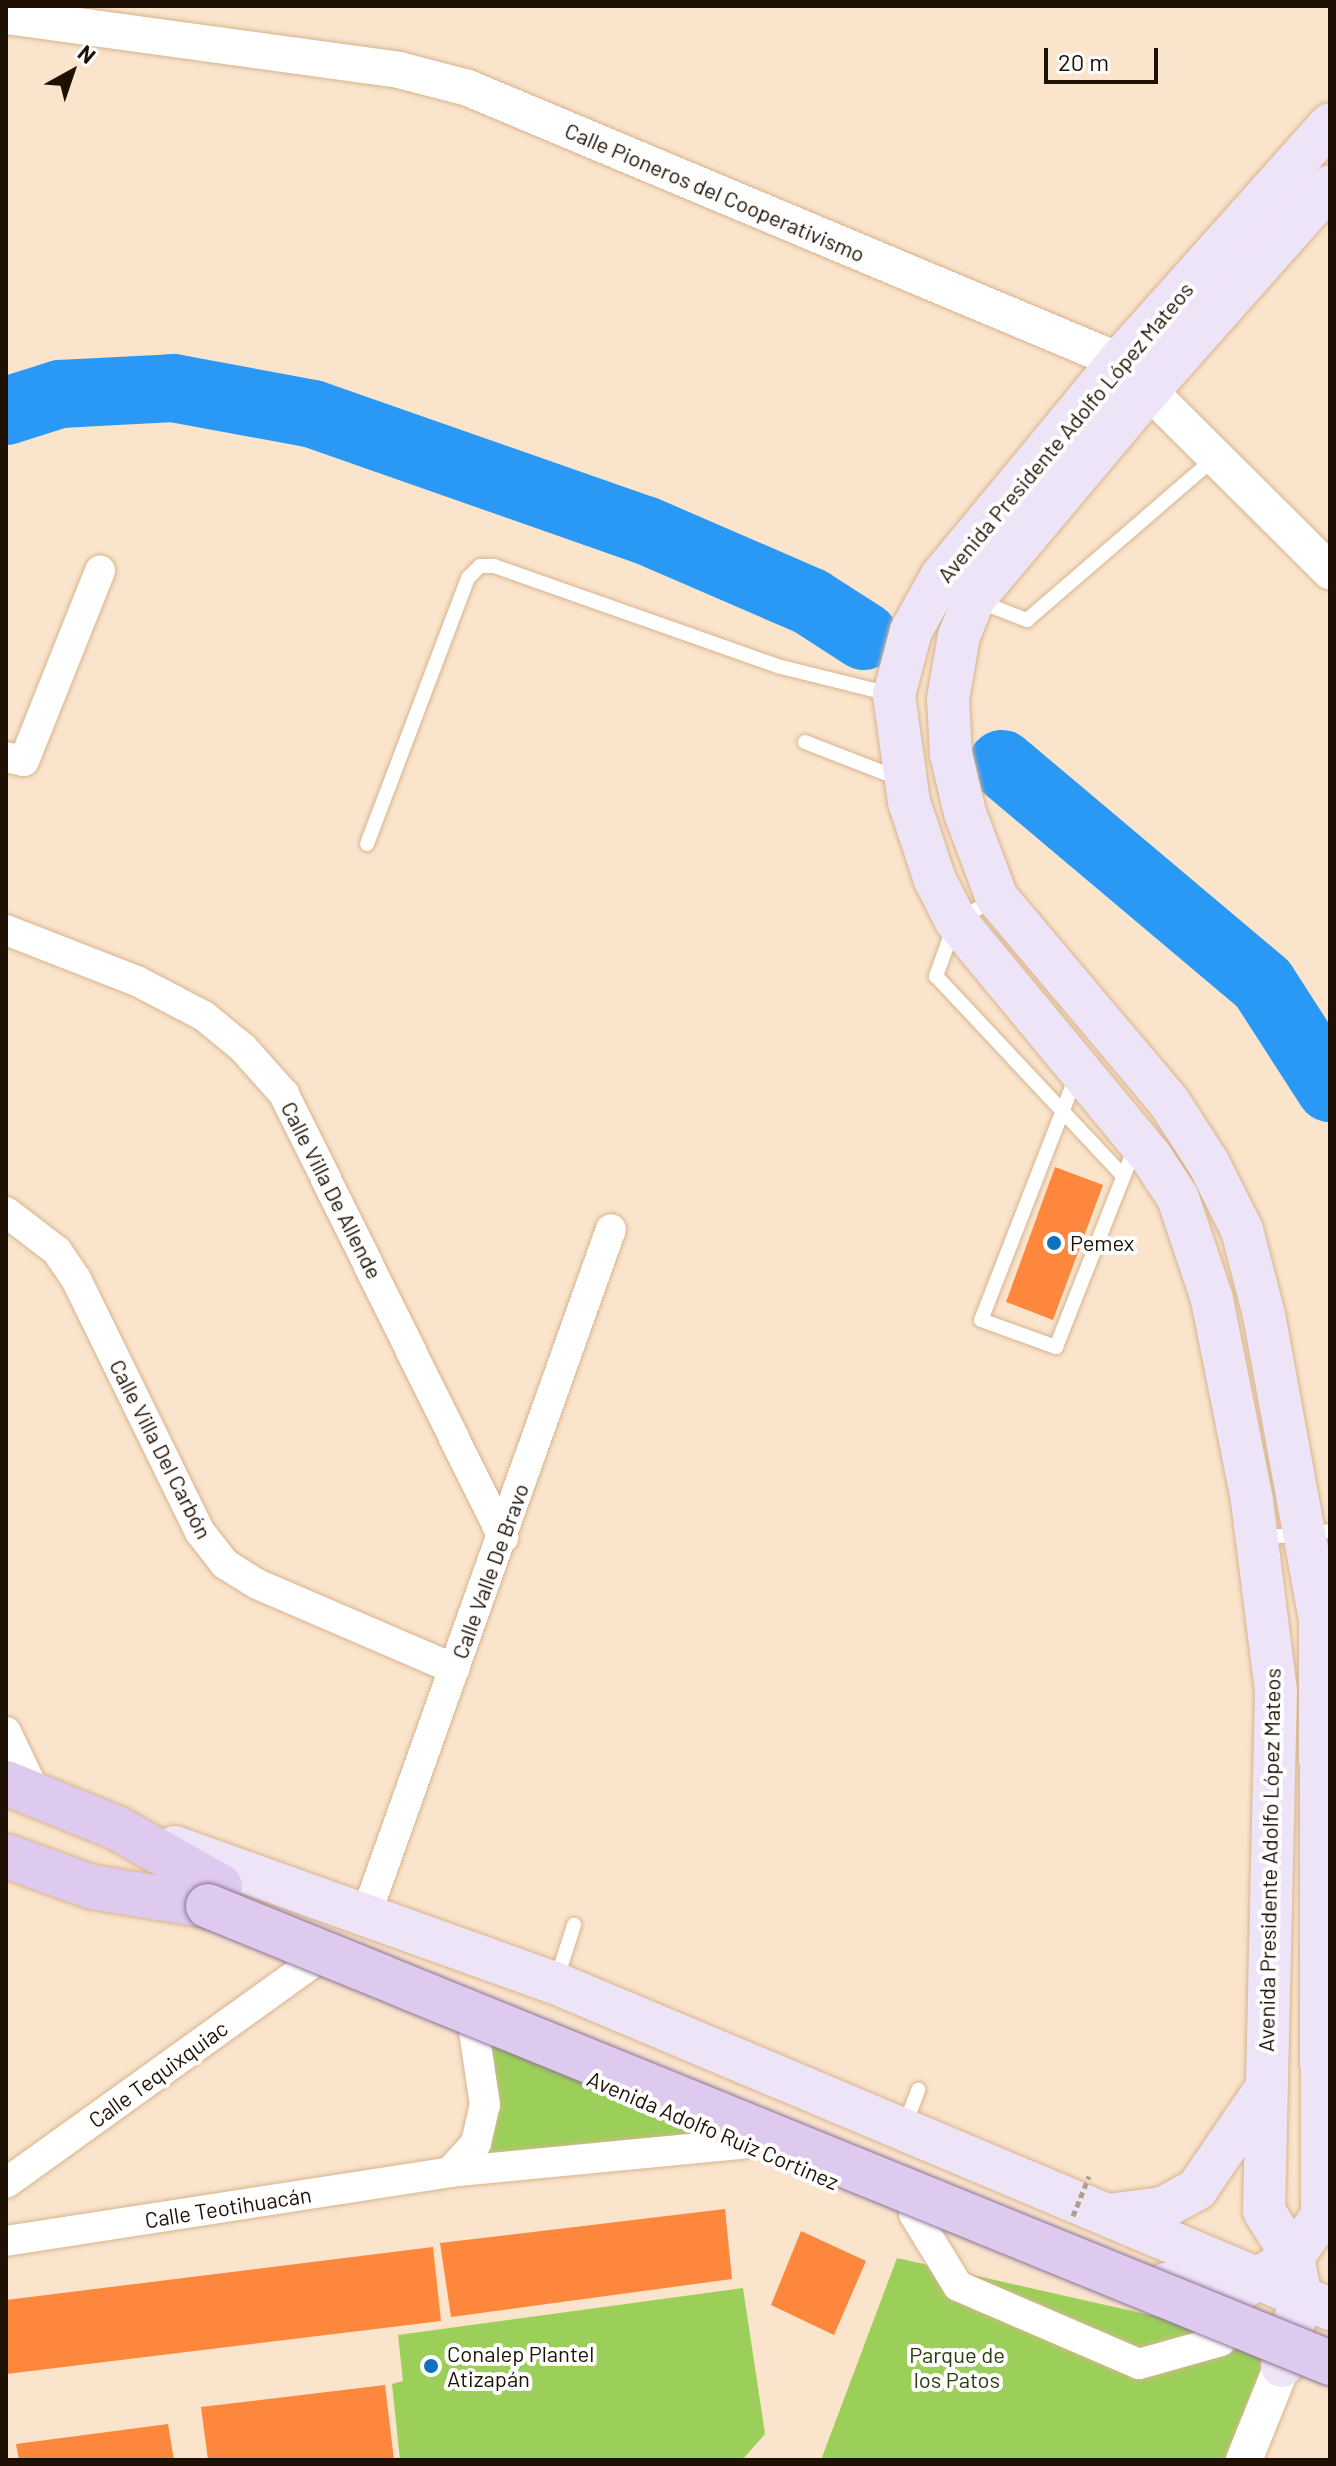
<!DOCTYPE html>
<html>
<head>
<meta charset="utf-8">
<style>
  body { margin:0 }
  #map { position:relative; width:1336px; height:2466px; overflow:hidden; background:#fae4cc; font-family:Barlow,sans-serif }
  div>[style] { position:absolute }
  .green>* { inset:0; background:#9ccf5a }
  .river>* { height:68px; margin:-34px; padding:0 34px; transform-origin:34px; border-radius:34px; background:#2a98f5 }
  .building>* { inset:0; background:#fd873d }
  .roads { filter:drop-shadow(0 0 2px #d7b48e) drop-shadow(0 0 2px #d7b48e) }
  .service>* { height:14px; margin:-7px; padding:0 7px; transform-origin:7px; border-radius:7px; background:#fff }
  .minor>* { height:30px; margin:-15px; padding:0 15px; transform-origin:15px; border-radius:15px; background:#fff }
  .tertiary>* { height:36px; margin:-18px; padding:0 18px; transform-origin:18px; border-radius:18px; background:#fff }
  .secondary>* { height:42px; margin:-21px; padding:0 21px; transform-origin:21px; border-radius:21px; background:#eee4f7 }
  .primary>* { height:44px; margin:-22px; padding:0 22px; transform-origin:22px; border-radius:22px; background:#ddcaee }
  .path-bridge>* { height:5px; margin-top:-2.5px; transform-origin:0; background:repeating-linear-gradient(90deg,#b3a08c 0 6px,transparent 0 10px) }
  .bridges { filter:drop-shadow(0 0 2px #8c7295) drop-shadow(0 0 2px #8c7295) }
  .primary-bridge>* { height:44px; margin:-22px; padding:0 22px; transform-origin:22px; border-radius:22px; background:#ddcaee }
  .dots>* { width:22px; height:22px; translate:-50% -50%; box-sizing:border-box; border:4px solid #fff; border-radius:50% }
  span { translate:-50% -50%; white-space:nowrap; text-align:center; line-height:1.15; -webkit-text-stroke:8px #fff; paint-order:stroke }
  .street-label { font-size:22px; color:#1e1104 }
  .poi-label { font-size:22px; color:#1e1104 }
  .left { translate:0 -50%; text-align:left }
  .park-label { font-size:22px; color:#293e0b }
  .frame { position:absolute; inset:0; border:8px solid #1e1104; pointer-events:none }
  .north { position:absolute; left:32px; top:32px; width:80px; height:80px; -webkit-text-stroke:6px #fff; paint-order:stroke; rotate:40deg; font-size:22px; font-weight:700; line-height:32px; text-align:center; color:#1e1104 }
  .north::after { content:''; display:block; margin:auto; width:28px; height:36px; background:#1e1104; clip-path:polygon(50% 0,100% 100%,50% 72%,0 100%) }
  .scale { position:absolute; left:1044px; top:48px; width:114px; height:36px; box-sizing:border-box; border:4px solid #1e1104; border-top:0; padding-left:10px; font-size:24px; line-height:28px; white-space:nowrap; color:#1e1104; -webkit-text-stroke:6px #fff; paint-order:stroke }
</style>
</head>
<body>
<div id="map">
  <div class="green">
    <div style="clip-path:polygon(473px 2025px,743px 2144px,450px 2172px,476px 2143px)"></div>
    <div style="clip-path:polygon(897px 2258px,1172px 2320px,1282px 2366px,1244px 2460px,821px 2460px)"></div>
    <div style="clip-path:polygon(743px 2288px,765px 2434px,743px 2459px,400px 2460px,392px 2384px,403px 2381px,398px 2335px)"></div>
  </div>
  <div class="river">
    <div style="left:6px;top:411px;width:57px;rotate:-17.5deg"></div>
    <div style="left:60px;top:394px;width:113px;rotate:-3deg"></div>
    <div style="left:173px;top:388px;width:142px;rotate:10.5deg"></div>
    <div style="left:313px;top:414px;width:352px;rotate:19.3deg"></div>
    <div style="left:645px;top:530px;width:181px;rotate:23.4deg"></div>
    <div style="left:811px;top:602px;width:63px;rotate:32.7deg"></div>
    <div style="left:1002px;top:764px;width:341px;rotate:40.1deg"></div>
    <div style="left:1263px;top:984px;width:124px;rotate:57.2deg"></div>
  </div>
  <div class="building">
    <div style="clip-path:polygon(1055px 1167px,1103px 1185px,1053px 1320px,1006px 1302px)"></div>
    <div style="clip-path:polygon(725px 2209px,732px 2279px,451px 2317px,440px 2243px)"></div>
    <div style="clip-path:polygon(801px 2231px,866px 2261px,834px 2335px,771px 2305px)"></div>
    <div style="clip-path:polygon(433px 2247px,441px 2321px,6px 2374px,6px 2300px)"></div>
    <div style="clip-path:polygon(385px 2385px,394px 2460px,208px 2460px,201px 2407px)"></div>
    <div style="clip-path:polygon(168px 2424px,174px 2460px,19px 2460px,16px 2444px)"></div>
  </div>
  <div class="roads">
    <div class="service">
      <div style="left:978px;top:601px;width:53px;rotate:21.2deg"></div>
      <div style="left:1027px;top:620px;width:251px;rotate:-40.8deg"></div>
      <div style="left:805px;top:742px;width:102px;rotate:21.3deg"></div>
      <div style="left:367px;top:844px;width:285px;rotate:-69.2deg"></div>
      <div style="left:468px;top:578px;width:17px;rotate:-45deg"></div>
      <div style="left:480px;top:566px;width:14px"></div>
      <div style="left:494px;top:566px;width:304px;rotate:19.4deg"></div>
      <div style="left:781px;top:667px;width:112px;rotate:13.9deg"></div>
      <div style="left:993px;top:900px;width:43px;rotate:150.4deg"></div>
      <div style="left:956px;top:921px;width:59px;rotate:110deg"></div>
      <div style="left:936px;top:976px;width:274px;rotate:46.9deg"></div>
      <div style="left:1077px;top:1074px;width:264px;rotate:111.3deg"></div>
      <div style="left:981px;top:1320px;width:80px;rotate:19.8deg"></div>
      <div style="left:1056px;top:1347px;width:215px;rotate:-68.4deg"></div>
      <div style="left:1259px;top:1538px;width:71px;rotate:-5.6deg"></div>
      <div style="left:557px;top:1978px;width:56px;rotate:-72.2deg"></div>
      <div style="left:904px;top:2127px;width:40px;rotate:-69deg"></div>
    </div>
    <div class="minor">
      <div style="left:6px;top:757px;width:18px;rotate:13deg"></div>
      <div style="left:24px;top:761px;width:205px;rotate:-68.2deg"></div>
      <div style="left:6px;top:930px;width:141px;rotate:21.3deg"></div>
      <div style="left:137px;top:981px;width:76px;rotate:27.6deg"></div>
      <div style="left:204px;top:1016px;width:50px;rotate:39.4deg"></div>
      <div style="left:243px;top:1048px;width:62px;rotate:48.3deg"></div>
      <div style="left:284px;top:1094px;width:495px;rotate:63.7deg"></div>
      <div style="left:6px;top:1212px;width:64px;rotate:37.4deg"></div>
      <div style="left:57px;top:1251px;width:34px;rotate:56deg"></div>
      <div style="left:76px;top:1279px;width:282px;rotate:63.9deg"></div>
      <div style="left:200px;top:1532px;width:41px;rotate:52deg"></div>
      <div style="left:225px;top:1564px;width:38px;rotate:32deg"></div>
      <div style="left:257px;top:1584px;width:215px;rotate:23.3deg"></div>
      <div style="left:6px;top:1732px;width:70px;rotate:64.5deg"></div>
      <div style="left:367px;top:1912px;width:725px;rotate:-70.34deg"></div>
      <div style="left:450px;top:2172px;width:39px;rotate:-48deg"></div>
      <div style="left:476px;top:2143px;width:39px;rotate:-77deg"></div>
      <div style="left:485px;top:2105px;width:81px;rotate:-98.5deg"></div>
      <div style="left:6px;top:2183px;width:373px;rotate:-35.7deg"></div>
      <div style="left:914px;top:2214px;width:84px;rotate:58.6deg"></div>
      <div style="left:958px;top:2286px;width:197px;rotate:23.3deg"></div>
      <div style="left:1139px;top:2364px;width:85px;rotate:-15.7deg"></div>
      <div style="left:6px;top:2241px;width:449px;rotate:-8.8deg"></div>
      <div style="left:450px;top:2172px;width:294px;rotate:-5.5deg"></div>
    </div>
    <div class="tertiary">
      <div style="left:6px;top:16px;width:397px;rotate:7.8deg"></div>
      <div style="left:399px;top:70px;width:71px;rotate:14.6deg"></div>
      <div style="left:468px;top:88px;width:706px;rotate:22.75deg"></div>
      <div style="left:1119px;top:361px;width:298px;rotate:44.9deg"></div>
      <div style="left:1244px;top:2460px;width:101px;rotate:-68deg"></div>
    </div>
    <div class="secondary">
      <div style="left:175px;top:1847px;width:404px;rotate:19.7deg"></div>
      <div style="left:555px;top:1983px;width:841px;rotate:22.81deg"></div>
      <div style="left:1108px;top:2215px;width:55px;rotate:-7.3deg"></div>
      <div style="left:1163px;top:2208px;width:39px;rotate:-29deg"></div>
      <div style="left:1197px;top:2189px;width:119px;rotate:-55.6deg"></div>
      <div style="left:1166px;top:2284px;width:45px;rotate:18deg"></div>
      <div style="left:1209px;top:2298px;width:31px;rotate:-15deg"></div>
      <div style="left:1239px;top:2290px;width:63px;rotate:-31.4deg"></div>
      <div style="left:1293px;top:2257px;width:50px;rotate:-54.7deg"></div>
      <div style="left:1322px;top:2216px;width:596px;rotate:-90.19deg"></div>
      <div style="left:1320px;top:1620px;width:310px;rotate:-100.4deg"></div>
      <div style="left:1264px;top:1315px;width:88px;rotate:-104.5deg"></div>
      <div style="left:1242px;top:1230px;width:74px;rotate:-116.6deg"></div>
      <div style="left:1209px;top:1164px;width:74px;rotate:-122.8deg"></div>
      <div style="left:1169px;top:1102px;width:267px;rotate:-130.1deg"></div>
      <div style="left:997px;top:898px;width:91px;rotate:-110.6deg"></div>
      <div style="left:965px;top:813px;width:61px;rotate:-103.3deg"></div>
      <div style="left:951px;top:754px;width:55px;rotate:-93.1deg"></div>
      <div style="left:948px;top:699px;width:64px;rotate:-80.1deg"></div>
      <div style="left:959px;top:636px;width:40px;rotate:-68deg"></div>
      <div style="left:974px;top:599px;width:274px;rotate:-50deg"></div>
      <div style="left:1150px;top:389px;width:271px;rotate:-48.4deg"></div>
      <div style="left:1282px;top:2366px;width:71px;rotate:-74.4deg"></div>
      <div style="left:1301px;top:2298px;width:42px;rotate:-101deg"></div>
      <div style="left:1293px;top:2257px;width:54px;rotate:-122.2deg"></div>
      <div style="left:1264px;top:2211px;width:520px;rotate:-88.68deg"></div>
      <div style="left:1276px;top:1691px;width:193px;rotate:-97.2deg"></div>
      <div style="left:1252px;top:1500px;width:205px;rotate:-101.3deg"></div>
      <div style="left:1212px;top:1299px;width:107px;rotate:-108.6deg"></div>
      <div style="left:1178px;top:1198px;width:48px;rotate:-123deg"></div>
      <div style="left:1152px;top:1158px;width:308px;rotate:-129.6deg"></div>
      <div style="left:956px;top:921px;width:46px;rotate:-117.1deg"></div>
      <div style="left:935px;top:880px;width:82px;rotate:-108.4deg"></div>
      <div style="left:909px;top:802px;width:108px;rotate:-98deg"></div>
      <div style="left:894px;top:695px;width:66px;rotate:-75.1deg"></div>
      <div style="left:911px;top:631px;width:62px;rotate:-60.9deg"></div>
      <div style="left:941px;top:577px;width:280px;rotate:-50.5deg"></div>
      <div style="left:1119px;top:361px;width:317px;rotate:-48.3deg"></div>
    </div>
    <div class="primary">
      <div style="left:6px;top:1783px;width:120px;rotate:22.1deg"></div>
      <div style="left:117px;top:1828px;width:118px;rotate:29.4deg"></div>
      <div style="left:6px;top:1856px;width:91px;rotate:19.8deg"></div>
      <div style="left:92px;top:1887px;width:118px;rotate:9.3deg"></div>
    </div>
  </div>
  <div class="path-bridge">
    <div style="left:1073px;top:2216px;width:43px;rotate:-68.2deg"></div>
  </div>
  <div class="bridges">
    <div class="primary-bridge">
      <div style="left:208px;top:1906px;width:1212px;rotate:22.16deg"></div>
    </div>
  </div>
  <div class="dots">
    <div style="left:1054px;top:1243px;background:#0f72be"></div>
    <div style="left:431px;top:2366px;background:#0f72be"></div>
  </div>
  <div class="street-label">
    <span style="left:715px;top:192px;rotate:23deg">Calle Pioneros del Cooperativismo</span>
    <span style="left:1065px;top:432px;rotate:-50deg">Avenida Presidente Adolfo López Mateos</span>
    <span style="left:332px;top:1190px;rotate:63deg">Calle Villa De Allende</span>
    <span style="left:161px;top:1449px;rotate:63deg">Calle Villa Del Carbón</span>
    <span style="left:490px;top:1571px;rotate:-70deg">Calle Valle De Bravo</span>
    <span style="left:1269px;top:1860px;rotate:-89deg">Avenida Presidente Adolfo López Mateos</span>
    <span style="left:158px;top:2074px;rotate:-36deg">Calle Tequixquiac</span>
    <span style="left:713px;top:2130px;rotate:23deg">Avenida Adolfo Ruiz Cortinez</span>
    <span style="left:228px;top:2207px;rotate:-9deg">Calle Teotihuacán</span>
  </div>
  <div class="poi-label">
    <span class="left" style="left:1070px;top:1243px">Pemex</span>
    <span class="left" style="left:447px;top:2366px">Conalep Plantel<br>Atizapán</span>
  </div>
  <div class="park-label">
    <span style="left:957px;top:2367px">Parque de<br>los Patos</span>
  </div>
  <div class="frame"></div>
  <div class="north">N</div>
  <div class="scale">20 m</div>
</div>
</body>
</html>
